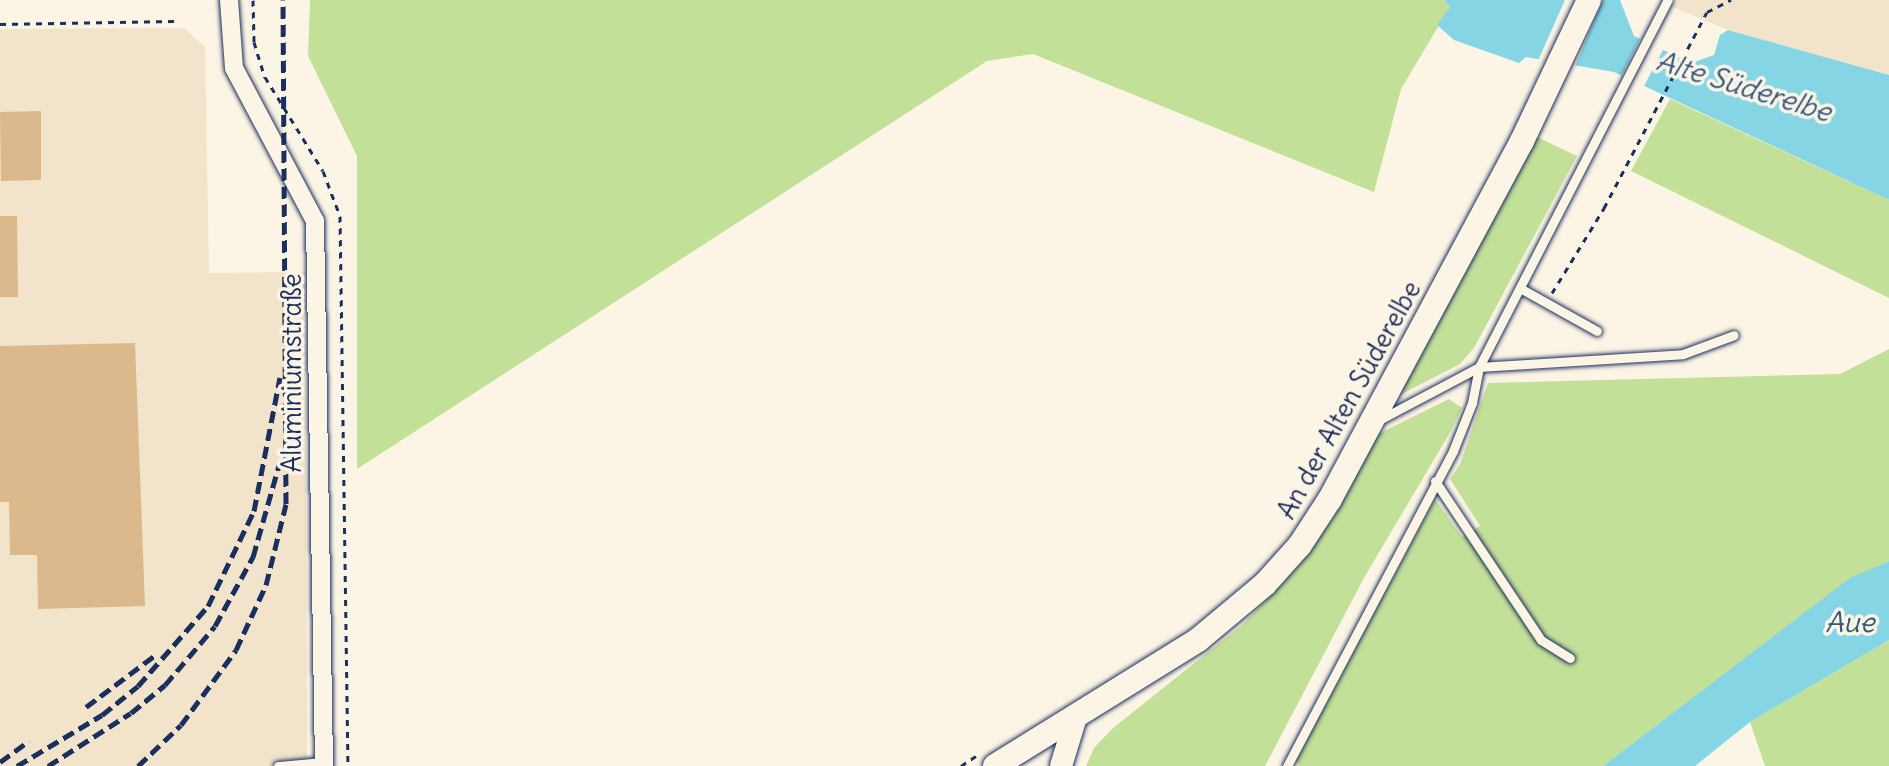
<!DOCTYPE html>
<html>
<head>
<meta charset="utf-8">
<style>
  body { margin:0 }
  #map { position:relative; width:1889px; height:766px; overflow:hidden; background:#fcf5e5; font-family:Delius,sans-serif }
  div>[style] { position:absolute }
  .built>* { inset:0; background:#f2e3cb }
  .green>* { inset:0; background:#c3e098 }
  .water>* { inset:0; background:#86d5e4 }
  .pier>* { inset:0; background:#fcf5e5 }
  .building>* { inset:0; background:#dbb98d }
  .path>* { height:3px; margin-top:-1.5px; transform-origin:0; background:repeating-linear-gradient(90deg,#1b2f5e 0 6px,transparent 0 12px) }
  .roads { filter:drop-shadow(0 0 2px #1b2f5e) drop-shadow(0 0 2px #1b2f5e) }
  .service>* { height:9px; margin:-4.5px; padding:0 4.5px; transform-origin:4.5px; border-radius:4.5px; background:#fcf5e5 }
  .minor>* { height:18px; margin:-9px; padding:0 9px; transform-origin:9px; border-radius:9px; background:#fcf5e5 }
  .tertiary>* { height:22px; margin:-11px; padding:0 11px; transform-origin:11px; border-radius:11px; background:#fcf5e5 }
  .secondary>* { height:24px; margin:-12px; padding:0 12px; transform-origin:12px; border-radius:12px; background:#fcf5e5 }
  .rail>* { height:5px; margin-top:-2.5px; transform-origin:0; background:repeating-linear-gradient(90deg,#1b2f5e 0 12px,transparent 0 18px) }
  span { translate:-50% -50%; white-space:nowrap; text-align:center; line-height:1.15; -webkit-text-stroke:7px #fcf5e5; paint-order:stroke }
  .street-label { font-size:26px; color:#1b2f5e }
  .water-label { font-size:28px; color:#365880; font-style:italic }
</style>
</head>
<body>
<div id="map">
  <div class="built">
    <div style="clip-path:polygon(1678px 0,1889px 0,1889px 75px,1728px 30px,1673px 7px)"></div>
    <div style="clip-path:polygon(184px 28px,205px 47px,209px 273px,305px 272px,307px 766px,0 766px,0 29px)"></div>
  </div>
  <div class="green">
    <div style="clip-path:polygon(310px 0,1444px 0,1450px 7px,1401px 89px,1374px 192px,1033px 54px,987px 61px,357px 469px,357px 156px,308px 56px)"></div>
    <div style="clip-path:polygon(1670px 99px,1889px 200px,1889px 298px,1631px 171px)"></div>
    <div style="clip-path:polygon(1537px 137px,1577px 156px,1474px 348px,1460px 364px,1396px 397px)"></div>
    <div style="clip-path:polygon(1889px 349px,1889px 561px,1850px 579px,1603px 766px,1299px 766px,1296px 760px,1435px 499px,1462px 537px,1480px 526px,1450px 479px,1460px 464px,1488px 383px,1840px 374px)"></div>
    <div style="clip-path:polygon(1449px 399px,1462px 408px,1451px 431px,1365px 576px,1265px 766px,1086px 766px,1094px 748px,1113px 728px,1241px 626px,1284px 582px,1313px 547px,1376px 435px)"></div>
    <div style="clip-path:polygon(1889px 640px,1889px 766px,1765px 766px,1750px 722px)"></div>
  </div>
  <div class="water">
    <div style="clip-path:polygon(1444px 0,1620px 0,1634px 36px,1691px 63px,1714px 55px,1720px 35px,1728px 30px,1889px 75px,1889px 200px,1614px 72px,1526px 57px,1519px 63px,1454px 40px,1437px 25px,1450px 7px)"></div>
    <div style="clip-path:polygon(1889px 561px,1889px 640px,1750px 722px,1695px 766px,1603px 766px,1850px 578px)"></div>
  </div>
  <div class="pier">
    <div style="clip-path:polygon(1565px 0,1603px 0,1574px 69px,1537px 63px)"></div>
    <div style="clip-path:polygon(1642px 35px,1665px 46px,1642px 90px,1620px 79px)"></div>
  </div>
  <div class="building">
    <div style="clip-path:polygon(41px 111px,41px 180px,1px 181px,0 112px)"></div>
    <div style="clip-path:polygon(0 216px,17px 216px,18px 297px,0 297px)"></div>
    <div style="clip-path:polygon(135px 343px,145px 606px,38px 609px,37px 555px,10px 555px,9px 502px,0 502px,0 346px)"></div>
  </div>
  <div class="path">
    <div style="left:253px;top:0;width:42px;rotate:88.6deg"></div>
    <div style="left:254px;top:42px;width:37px;rotate:73deg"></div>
    <div style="left:265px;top:77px;width:110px;rotate:58.3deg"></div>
    <div style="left:323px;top:171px;width:48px;rotate:69.3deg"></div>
    <div style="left:340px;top:216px;width:550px;rotate:89.17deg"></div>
    <div style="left:0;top:24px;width:174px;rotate:-1deg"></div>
    <div style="left:1552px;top:293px;width:100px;rotate:-58.5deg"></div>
    <div style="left:1604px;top:208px;width:221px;rotate:-62.3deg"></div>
    <div style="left:1707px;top:12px;width:27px;rotate:-27deg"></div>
    <div style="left:961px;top:766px;width:18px;rotate:-34deg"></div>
  </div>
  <div class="roads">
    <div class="service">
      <div style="left:1520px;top:288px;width:88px;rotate:29.2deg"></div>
      <div style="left:1379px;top:420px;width:113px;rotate:-27.9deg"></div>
      <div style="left:1479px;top:367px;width:204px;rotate:-3.6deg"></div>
      <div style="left:1683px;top:354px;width:54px;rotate:-20.4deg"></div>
      <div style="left:1435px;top:481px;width:191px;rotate:56.3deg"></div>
      <div style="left:1541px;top:640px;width:34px;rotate:32deg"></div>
      <div style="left:278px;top:766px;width:46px;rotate:-5deg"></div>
      <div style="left:1287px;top:766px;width:356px;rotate:-62.2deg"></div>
      <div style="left:1453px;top:451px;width:52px;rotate:-68.4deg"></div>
      <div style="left:1472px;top:403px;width:37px;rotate:-79deg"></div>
      <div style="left:1479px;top:367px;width:413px;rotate:-62.8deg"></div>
    </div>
    <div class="minor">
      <div style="left:229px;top:0;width:68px;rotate:85.8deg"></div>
      <div style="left:234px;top:68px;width:173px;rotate:62.1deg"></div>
      <div style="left:315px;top:221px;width:545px;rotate:89.05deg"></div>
    </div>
    <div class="tertiary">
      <div style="left:1061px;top:766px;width:51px;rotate:-73deg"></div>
    </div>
    <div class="secondary">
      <div style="left:995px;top:766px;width:239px;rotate:-31.8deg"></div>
      <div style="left:1198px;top:640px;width:87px;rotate:-39.9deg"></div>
      <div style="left:1265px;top:584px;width:52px;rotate:-48.1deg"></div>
      <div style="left:1300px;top:545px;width:55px;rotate:-56.9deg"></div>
      <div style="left:1330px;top:499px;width:406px;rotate:-61.8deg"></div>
      <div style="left:1522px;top:141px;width:156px;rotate:-64.6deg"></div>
    </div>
  </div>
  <div class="rail">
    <div style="left:86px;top:707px;width:85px;rotate:-36.9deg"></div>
    <div style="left:0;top:762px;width:36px;rotate:-36deg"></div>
    <div style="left:17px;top:766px;width:99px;rotate:-31deg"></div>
    <div style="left:102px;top:715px;width:46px;rotate:-38.9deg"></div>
    <div style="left:138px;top:686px;width:106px;rotate:-48.8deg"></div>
    <div style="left:208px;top:606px;width:106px;rotate:-64.2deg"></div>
    <div style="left:254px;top:511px;width:136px;rotate:-79deg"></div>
    <div style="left:48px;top:766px;width:98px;rotate:-32.6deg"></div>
    <div style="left:131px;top:713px;width:44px;rotate:-39.5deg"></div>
    <div style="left:165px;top:685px;width:77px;rotate:-49.7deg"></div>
    <div style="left:215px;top:626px;width:79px;rotate:-61.2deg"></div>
    <div style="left:253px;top:557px;width:96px;rotate:-74.2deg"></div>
    <div style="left:138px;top:766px;width:59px;rotate:-43.6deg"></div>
    <div style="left:181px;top:725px;width:93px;rotate:-53.7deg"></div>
    <div style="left:236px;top:650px;width:72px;rotate:-65.2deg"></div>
    <div style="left:266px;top:585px;width:83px;rotate:-76.1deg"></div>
    <div style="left:286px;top:504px;width:504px;rotate:-90.34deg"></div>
  </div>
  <div class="street-label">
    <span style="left:292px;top:373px;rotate:-90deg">Aluminiumstraße</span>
    <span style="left:1349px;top:400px;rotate:-61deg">An der Alten Süderelbe</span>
  </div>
  <div class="water-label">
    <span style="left:1744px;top:86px;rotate:17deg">Alte Süderelbe</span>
    <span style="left:1850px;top:622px">Aue</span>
  </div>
</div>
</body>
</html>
